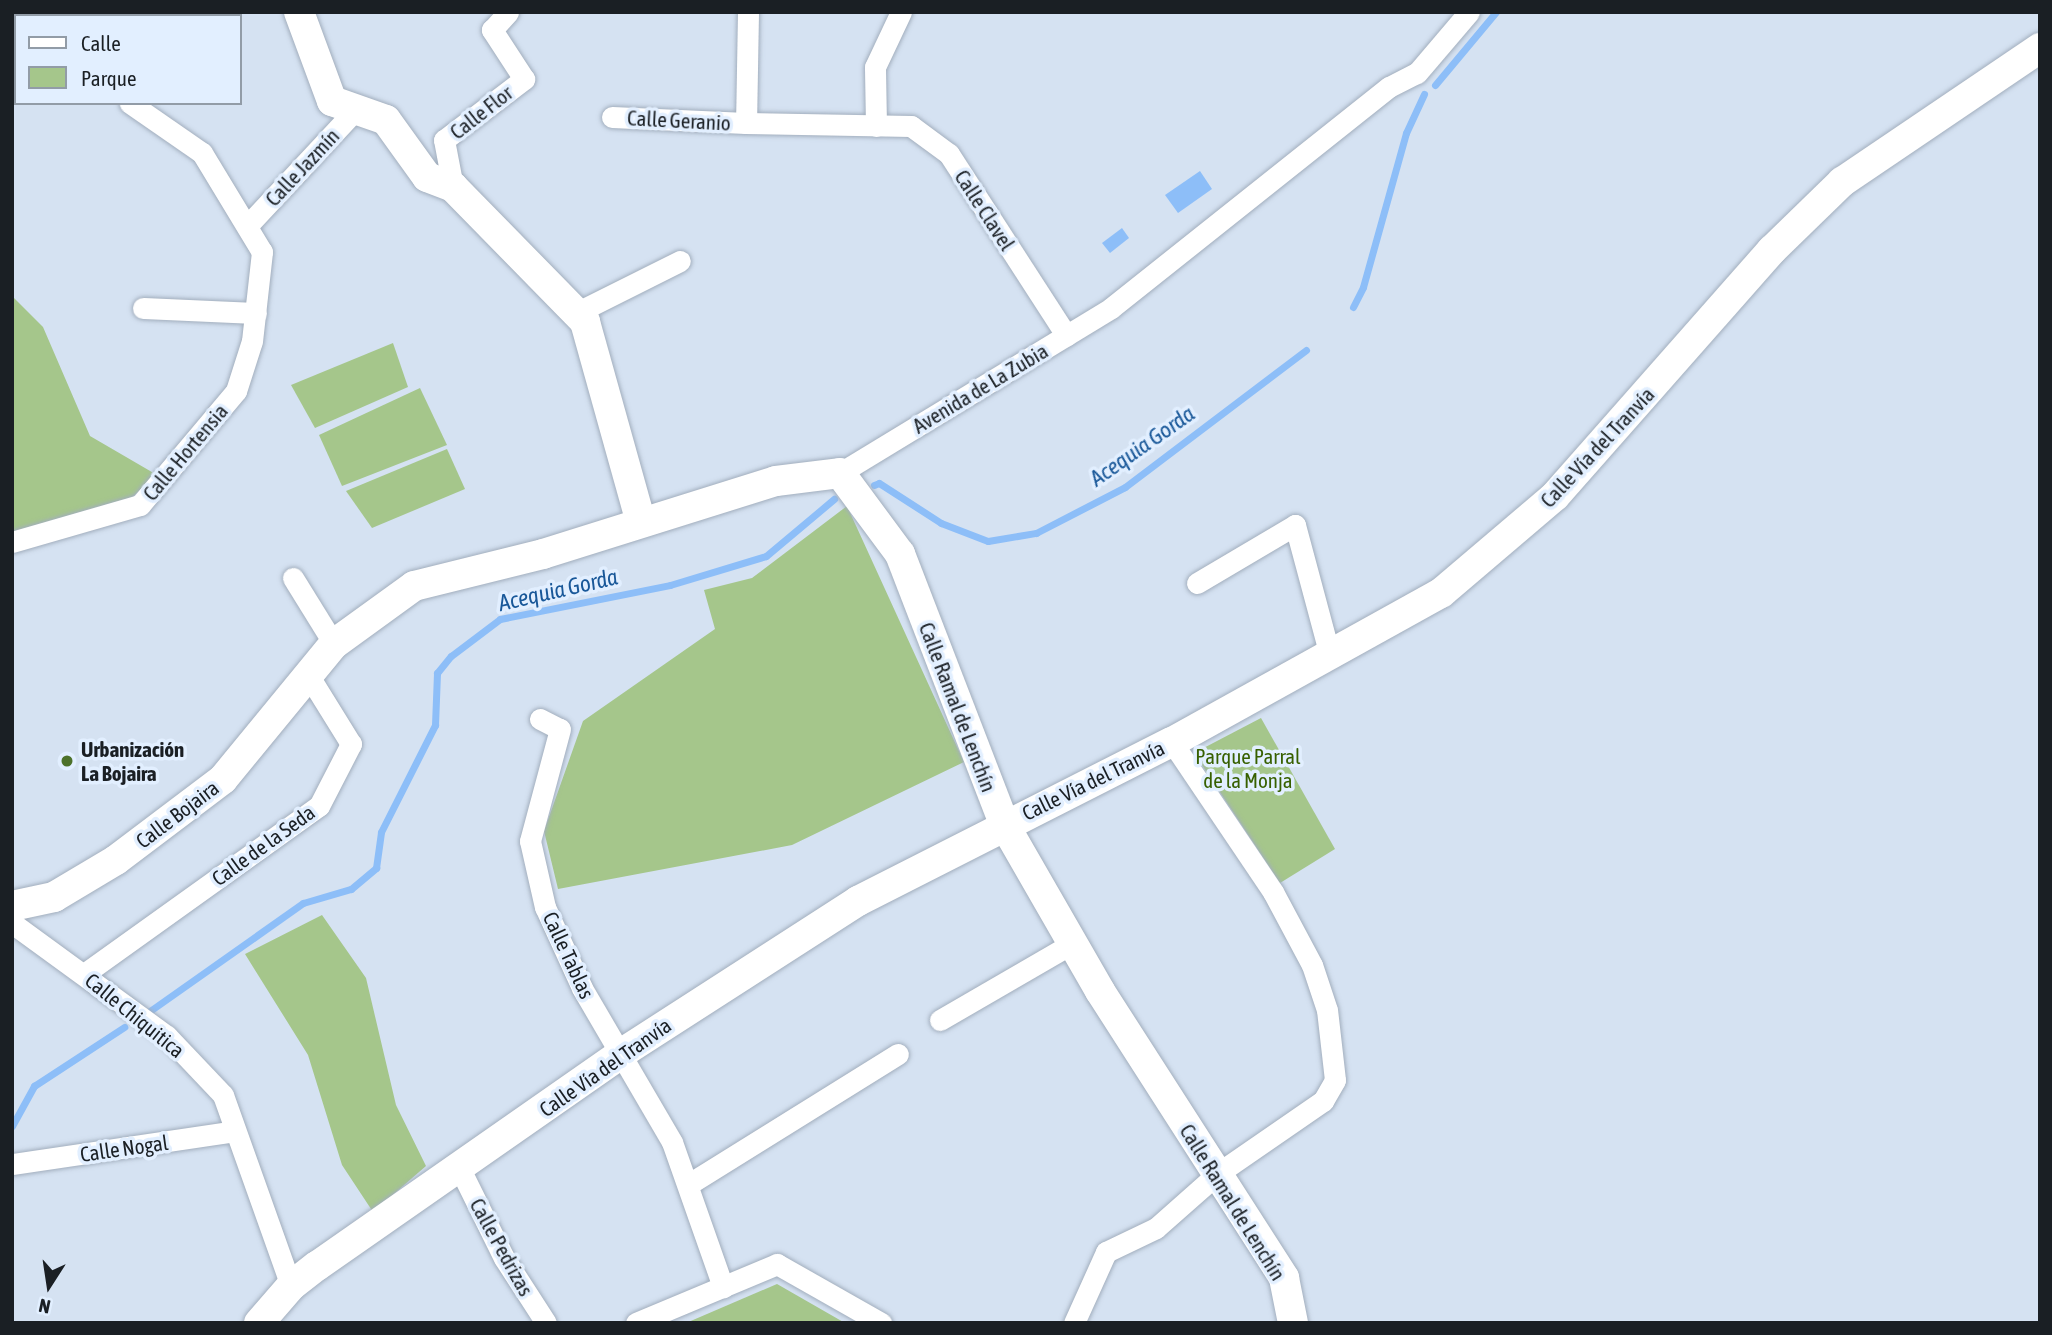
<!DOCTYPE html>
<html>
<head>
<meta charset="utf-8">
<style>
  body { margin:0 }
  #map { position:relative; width:2052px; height:1335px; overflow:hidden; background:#d5e2f2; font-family:"Asap Condensed",sans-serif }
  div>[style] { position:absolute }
  .green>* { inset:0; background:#a5c68b }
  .water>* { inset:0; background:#8dbef8 }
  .stream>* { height:7px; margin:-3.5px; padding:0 3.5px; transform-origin:3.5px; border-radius:3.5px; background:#8dbef8 }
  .roads { filter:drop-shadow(0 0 2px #a2aebd) drop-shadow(0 0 2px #a2aebd) }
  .street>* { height:21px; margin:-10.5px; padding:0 10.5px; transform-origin:10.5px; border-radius:10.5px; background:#fff }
  .secondary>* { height:30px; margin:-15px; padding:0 15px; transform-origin:15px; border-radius:15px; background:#fff }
  .dots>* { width:19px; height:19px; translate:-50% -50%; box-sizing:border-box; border:4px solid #e2efff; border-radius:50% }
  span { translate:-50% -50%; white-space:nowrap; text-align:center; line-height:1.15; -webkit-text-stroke:7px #e2efff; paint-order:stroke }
  .street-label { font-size:21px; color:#1a1f24 }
  .poi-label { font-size:21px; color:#1a1f24; font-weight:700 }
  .left { translate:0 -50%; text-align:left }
  .park-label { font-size:21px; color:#376000 }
  .water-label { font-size:23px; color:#195899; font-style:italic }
  .frame { position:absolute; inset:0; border:14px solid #1a1f24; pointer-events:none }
  .legend { position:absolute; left:14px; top:14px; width:228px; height:91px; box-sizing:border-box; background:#e2efff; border:2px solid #929ca7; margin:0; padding:9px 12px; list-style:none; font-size:21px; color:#1a1f24 }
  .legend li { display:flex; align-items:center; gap:14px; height:35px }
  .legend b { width:35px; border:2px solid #929ca7 }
  .north { position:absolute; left:14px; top:1251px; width:70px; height:70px; -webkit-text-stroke:5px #e2efff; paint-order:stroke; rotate:192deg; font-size:19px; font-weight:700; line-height:28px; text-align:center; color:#1a1f24 }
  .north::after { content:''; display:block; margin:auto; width:24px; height:32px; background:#1a1f24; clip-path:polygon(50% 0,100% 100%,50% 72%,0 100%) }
</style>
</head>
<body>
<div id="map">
  <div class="green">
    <div style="clip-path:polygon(12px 296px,43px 327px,90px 436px,157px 475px,129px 500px,12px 532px)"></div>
    <div style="clip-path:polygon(393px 343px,408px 387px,315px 428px,291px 385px)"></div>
    <div style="clip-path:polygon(420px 388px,447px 445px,342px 486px,319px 435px)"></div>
    <div style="clip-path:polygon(447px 449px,465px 489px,372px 528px,346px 491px)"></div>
    <div style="clip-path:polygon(847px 506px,964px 762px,792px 845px,558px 889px,544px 831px,583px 721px,715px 629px,704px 590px,752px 578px)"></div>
    <div style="clip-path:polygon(1261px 718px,1335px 849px,1280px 883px,1194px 753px)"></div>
    <div style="clip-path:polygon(322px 915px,366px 978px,396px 1105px,426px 1166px,373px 1212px,342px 1165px,308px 1055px,245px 954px)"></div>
    <div style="clip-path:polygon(777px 1284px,845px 1323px,686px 1323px)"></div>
  </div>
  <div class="water">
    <div style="clip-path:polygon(1200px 171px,1212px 189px,1178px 213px,1165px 195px)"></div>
    <div style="clip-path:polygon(1122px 228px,1129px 238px,1110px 253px,1102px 243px)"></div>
  </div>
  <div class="stream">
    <div style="left:1435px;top:85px;width:95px;rotate:-50.1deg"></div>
    <div style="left:1353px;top:307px;width:22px;rotate:-63deg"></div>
    <div style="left:1363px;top:287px;width:160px;rotate:-74.4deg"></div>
    <div style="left:1406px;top:133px;width:43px;rotate:-65.2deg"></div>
    <div style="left:874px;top:485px;width:5px;rotate:-22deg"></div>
    <div style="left:879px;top:483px;width:74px;rotate:32.8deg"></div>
    <div style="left:941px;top:523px;width:50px;rotate:21deg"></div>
    <div style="left:988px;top:541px;width:49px;rotate:-9.5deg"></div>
    <div style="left:1036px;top:533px;width:100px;rotate:-27.3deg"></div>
    <div style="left:1125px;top:487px;width:227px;rotate:-37.1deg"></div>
    <div style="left:147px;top:1013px;width:191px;rotate:-35.2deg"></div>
    <div style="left:303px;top:903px;width:50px;rotate:-16.3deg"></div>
    <div style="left:351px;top:889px;width:33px;rotate:-40deg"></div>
    <div style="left:376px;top:868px;width:36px;rotate:-82deg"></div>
    <div style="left:381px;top:832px;width:120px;rotate:-63.2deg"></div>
    <div style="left:435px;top:725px;width:52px;rotate:-87.8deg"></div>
    <div style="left:437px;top:673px;width:22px;rotate:-51deg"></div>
    <div style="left:451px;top:656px;width:61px;rotate:-37.1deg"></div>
    <div style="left:500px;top:619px;width:173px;rotate:-11.3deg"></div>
    <div style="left:670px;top:585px;width:100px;rotate:-16.8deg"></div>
    <div style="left:766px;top:556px;width:89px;rotate:-40deg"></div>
    <div style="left:12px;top:1126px;width:46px;rotate:-61.2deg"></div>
    <div style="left:34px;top:1086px;width:108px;rotate:-33.2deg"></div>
  </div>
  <div class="roads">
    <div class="street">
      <div style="left:12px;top:12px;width:6px;rotate:39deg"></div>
      <div style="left:748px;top:12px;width:111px;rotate:91deg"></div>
      <div style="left:746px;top:123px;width:165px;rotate:1deg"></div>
      <div style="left:911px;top:126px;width:47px;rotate:36.4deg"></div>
      <div style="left:949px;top:154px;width:216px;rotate:57.1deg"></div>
      <div style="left:612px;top:117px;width:134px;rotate:2.6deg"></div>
      <div style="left:876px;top:126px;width:59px;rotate:-91deg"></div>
      <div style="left:875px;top:67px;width:61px;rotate:-64.7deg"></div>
      <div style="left:453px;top:187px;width:48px;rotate:-100.8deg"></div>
      <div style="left:444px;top:140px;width:101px;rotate:-37.3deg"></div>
      <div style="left:524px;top:79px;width:59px;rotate:-123.1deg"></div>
      <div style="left:492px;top:30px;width:24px;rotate:-48deg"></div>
      <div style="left:247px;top:226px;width:160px;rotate:-47deg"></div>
      <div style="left:143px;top:308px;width:113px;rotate:2.5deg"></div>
      <div style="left:576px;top:313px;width:116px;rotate:-26.6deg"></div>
      <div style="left:840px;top:473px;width:317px;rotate:-31.3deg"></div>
      <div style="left:1111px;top:308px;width:355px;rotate:-38.5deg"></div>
      <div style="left:1389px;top:87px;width:31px;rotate:-27deg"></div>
      <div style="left:1417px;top:73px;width:80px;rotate:-49.6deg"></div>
      <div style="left:12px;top:542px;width:133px;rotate:-16.1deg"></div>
      <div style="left:140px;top:505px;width:149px;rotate:-49.9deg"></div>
      <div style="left:236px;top:391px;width:52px;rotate:-72.3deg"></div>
      <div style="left:252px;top:341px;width:90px;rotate:-83.6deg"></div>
      <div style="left:262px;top:252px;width:116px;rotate:-121.2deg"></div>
      <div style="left:202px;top:153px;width:88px;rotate:-145.2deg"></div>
      <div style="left:293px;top:578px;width:78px;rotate:58.2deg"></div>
      <div style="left:1197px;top:583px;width:114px;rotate:-30.6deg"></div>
      <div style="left:1295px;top:525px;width:136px;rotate:75deg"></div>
      <div style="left:540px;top:719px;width:22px;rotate:27deg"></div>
      <div style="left:560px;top:729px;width:116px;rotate:105deg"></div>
      <div style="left:530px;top:841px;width:68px;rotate:77.2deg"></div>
      <div style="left:545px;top:907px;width:89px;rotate:65.4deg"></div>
      <div style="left:582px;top:988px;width:178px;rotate:59.7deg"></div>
      <div style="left:672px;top:1142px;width:154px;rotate:70.6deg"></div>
      <div style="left:12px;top:923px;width:192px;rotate:36.1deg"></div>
      <div style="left:167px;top:1036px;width:81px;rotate:46.5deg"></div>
      <div style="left:223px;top:1095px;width:203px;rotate:70.4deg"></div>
      <div style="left:84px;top:974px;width:289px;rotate:-35.6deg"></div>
      <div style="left:319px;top:806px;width:70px;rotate:-62.7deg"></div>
      <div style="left:351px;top:744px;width:84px;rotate:-121.8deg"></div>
      <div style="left:940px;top:1020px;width:154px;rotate:-30.1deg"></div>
      <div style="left:12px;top:1164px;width:225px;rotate:-8.4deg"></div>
      <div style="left:460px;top:1169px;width:99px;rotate:63.7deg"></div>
      <div style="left:504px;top:1258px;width:77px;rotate:57.1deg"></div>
      <div style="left:689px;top:1184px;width:246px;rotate:-31.9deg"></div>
      <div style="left:636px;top:1323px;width:153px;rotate:-22.7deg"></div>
      <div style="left:777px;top:1264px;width:120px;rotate:29.6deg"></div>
      <div style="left:1074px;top:1323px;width:78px;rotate:-65.7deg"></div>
      <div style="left:1106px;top:1252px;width:55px;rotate:-25.6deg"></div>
      <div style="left:1156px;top:1228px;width:81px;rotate:-41.5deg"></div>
      <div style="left:1217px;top:1174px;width:129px;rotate:-34.6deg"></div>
      <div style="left:1323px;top:1101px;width:24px;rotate:-60deg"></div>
      <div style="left:1335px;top:1080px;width:70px;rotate:-96.5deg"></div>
      <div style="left:1327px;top:1010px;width:47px;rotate:-108.4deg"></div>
      <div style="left:1312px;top:965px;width:83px;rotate:-118.1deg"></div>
      <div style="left:1273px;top:892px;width:181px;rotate:-124deg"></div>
    </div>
    <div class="secondary">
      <div style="left:299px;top:12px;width:95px;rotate:69.7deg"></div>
      <div style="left:332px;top:101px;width:57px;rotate:19.4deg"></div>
      <div style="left:386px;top:120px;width:70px;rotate:54.3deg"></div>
      <div style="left:427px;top:177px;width:28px;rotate:21deg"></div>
      <div style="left:453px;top:187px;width:189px;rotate:45.6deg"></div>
      <div style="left:585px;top:322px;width:208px;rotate:74.4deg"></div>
      <div style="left:12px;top:906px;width:43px;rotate:-12.1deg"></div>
      <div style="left:54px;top:897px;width:72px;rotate:-30.8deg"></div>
      <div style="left:116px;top:860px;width:134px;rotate:-37.1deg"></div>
      <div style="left:223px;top:779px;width:175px;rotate:-50.6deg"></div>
      <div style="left:334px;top:644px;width:99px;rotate:-35.9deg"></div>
      <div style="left:414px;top:586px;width:133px;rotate:-13.9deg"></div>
      <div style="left:543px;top:554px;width:244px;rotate:-17.4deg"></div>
      <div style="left:776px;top:481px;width:64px;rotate:-7.1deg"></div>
      <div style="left:840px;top:473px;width:101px;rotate:53.5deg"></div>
      <div style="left:900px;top:554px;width:289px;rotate:68.9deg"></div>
      <div style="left:1004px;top:824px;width:193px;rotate:60.1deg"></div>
      <div style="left:1100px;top:991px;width:341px;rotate:57.3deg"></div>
      <div style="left:1284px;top:1278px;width:46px;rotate:78.7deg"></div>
      <div style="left:259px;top:1323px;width:49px;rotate:-49.1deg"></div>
      <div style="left:291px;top:1286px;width:33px;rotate:-38deg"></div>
      <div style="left:317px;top:1266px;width:372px;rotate:-34.9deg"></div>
      <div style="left:622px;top:1053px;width:281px;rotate:-32.8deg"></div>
      <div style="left:858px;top:901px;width:352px;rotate:-26.9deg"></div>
      <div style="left:1172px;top:742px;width:308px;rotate:-29deg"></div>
      <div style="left:1441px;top:593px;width:150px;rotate:-40.4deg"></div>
      <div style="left:1555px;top:496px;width:328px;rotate:-48.6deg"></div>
      <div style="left:1772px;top:250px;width:98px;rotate:-44.2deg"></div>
      <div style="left:1842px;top:182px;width:239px;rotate:-34.1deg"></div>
    </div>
  </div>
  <div class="dots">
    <div style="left:67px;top:761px;background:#4d722b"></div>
  </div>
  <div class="street-label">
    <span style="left:481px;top:112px;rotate:-38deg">Calle Flor</span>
    <span style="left:679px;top:120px;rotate:3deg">Calle Geranio</span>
    <span style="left:302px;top:167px;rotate:-47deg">Calle Jazmín</span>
    <span style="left:985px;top:210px;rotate:57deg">Calle Clavel</span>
    <span style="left:980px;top:388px;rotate:-31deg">Avenida de La Zubia</span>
    <span style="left:1597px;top:447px;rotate:-47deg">Calle Vía del Tranvía</span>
    <span style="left:185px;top:452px;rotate:-50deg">Calle Hortensia</span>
    <span style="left:958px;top:707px;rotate:69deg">Calle Ramal de Lenchín</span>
    <span style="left:1093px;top:780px;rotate:-26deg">Calle Vía del Tranvía</span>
    <span style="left:177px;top:814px;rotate:-37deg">Calle Bojaira</span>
    <span style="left:263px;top:845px;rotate:-36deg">Calle de la Seda</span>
    <span style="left:569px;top:955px;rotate:65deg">Calle Tablas</span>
    <span style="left:135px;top:1015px;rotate:39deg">Calle Chiquitica</span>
    <span style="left:605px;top:1067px;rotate:-35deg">Calle Vía del Tranvía</span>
    <span style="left:124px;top:1148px;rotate:-8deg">Calle Nogal</span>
    <span style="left:1233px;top:1202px;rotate:58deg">Calle Ramal de Lenchín</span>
    <span style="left:502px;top:1247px;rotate:61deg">Calle Pedrizas</span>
  </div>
  <div class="poi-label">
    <span class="left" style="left:81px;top:761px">Urbanización<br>La Bojaira</span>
  </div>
  <div class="park-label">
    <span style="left:1248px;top:768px">Parque Parral<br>de la Monja</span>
  </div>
  <div class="water-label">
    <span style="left:1142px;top:446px;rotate:-35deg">Acequia Gorda</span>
    <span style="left:558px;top:590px;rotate:-13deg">Acequia Gorda</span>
  </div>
  <div class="frame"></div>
  <ul class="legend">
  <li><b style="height:9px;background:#fff"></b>Calle</li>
  <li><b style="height:19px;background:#a5c68b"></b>Parque</li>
  </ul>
  <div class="north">N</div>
</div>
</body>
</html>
